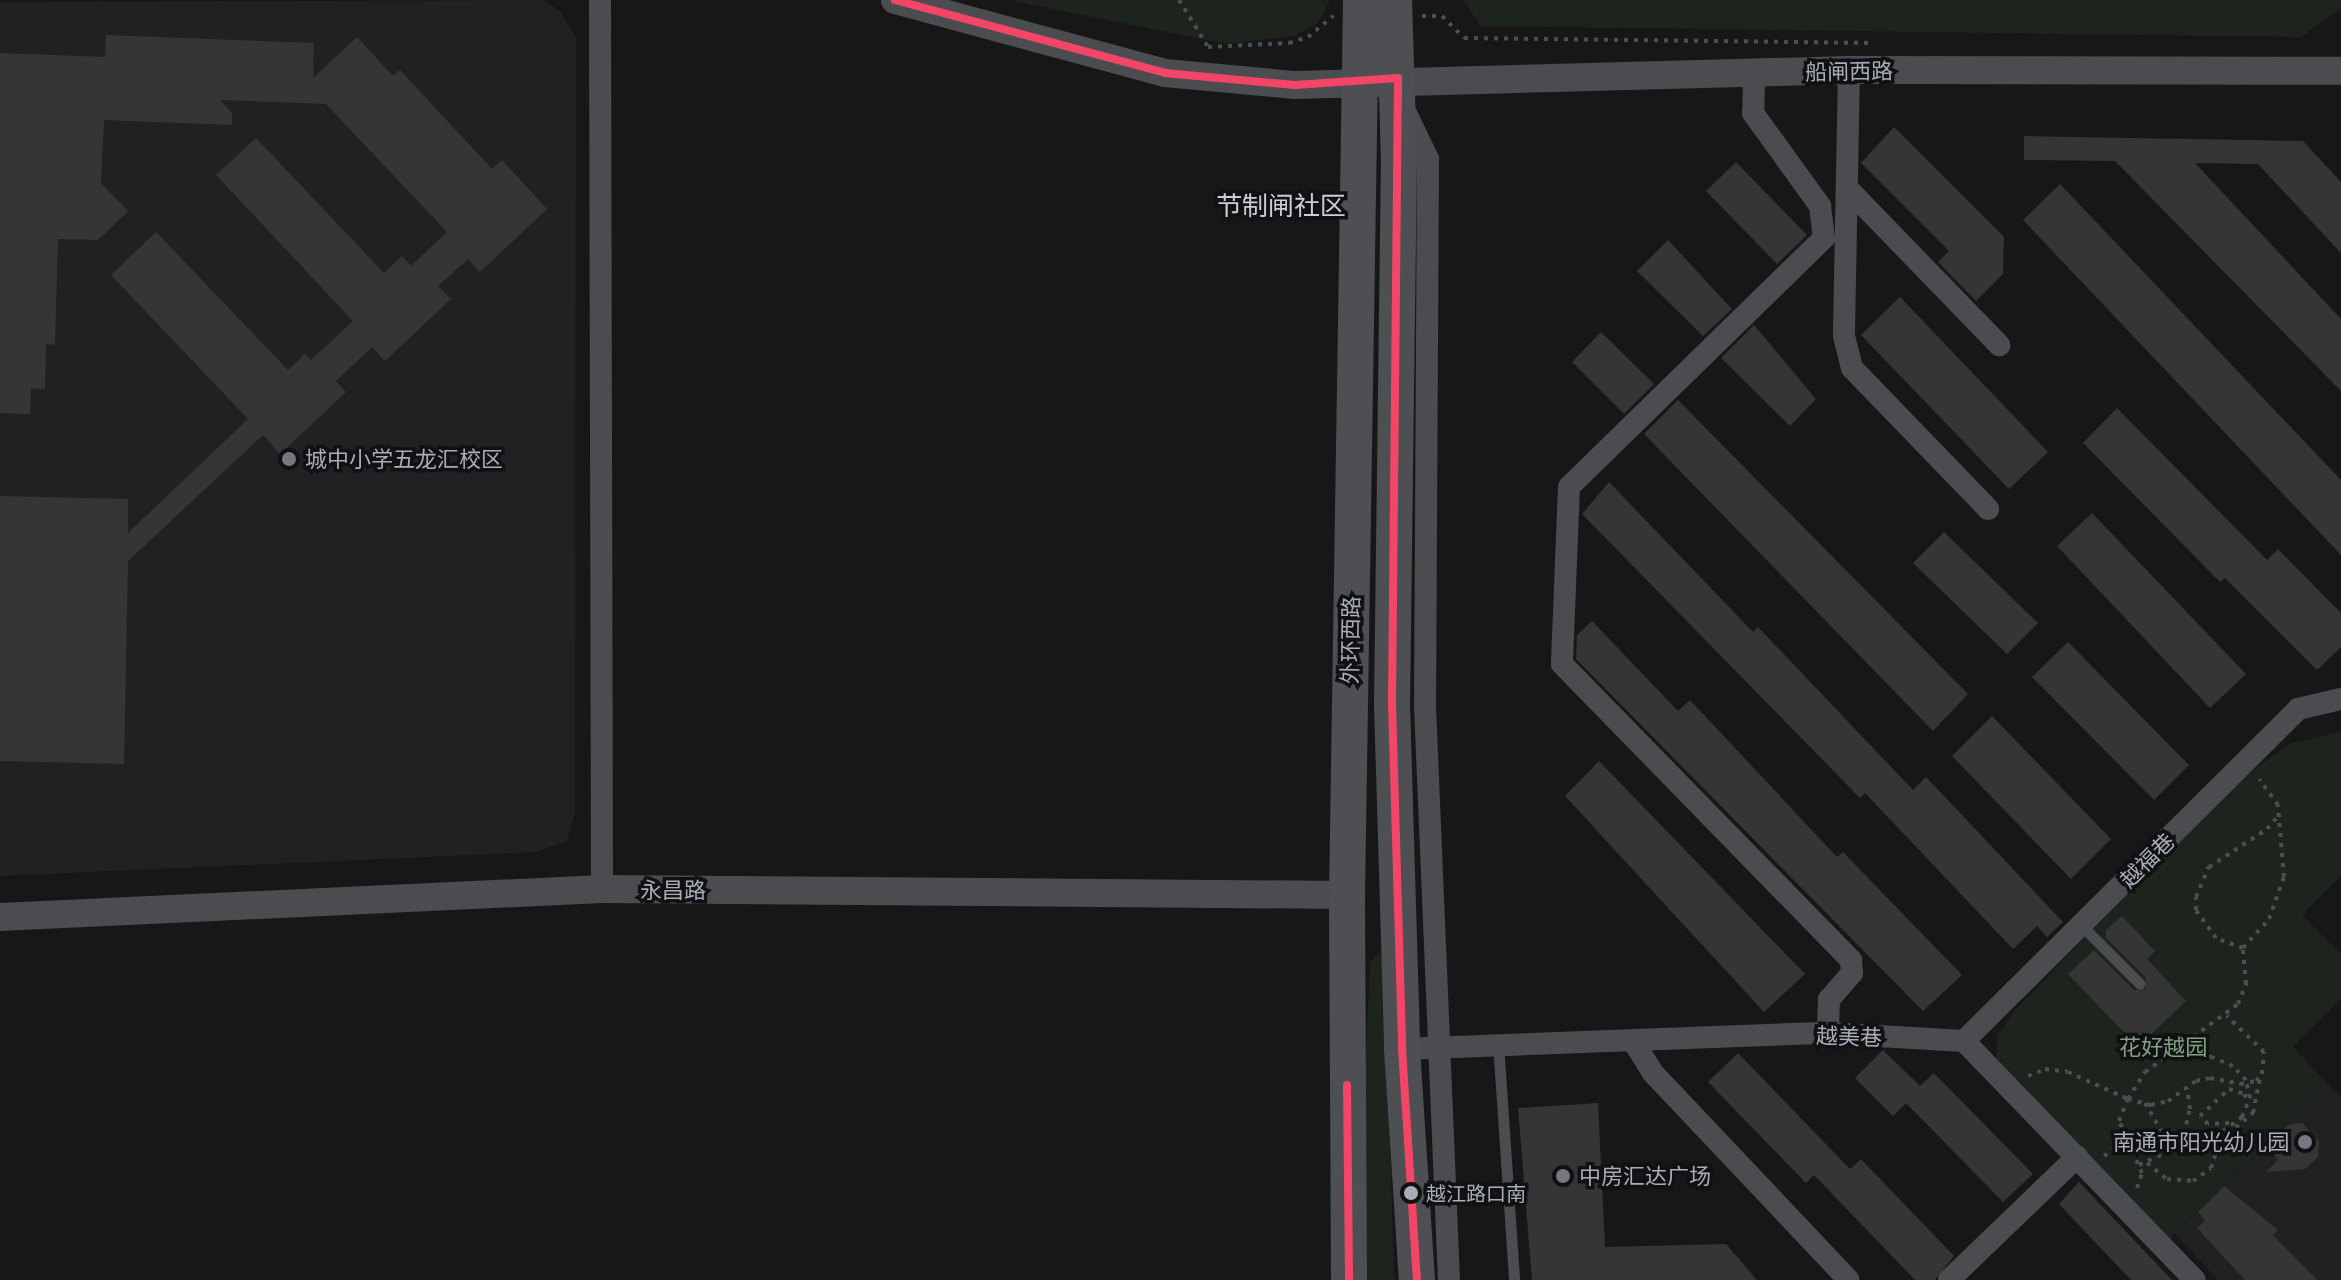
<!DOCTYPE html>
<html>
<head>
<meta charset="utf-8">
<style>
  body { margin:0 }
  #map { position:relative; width:2341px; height:1280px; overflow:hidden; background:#171717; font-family:"Open Sans","Noto Sans SC",sans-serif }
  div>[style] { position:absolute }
  .built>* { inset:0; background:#212123 }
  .green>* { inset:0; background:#1d241e }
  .building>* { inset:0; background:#353536 }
  .path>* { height:4px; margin-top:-2px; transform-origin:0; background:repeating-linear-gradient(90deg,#4d4e52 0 4px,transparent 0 10px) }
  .service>* { height:11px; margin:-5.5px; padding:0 5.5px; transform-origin:5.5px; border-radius:5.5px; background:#4b4c50 }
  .minor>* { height:22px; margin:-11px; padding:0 11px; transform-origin:11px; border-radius:11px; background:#4b4c50 }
  .tertiary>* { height:28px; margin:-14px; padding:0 14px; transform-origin:14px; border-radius:14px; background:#4b4c50 }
  .primary>* { height:36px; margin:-18px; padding:0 18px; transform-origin:18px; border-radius:18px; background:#4d4f52 }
  .bus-1>* { height:8px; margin:-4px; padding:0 4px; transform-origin:4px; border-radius:4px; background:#f34667 }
  .dots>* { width:22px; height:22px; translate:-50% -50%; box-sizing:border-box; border:4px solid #111113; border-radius:50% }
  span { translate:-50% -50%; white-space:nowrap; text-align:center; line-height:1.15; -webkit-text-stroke:7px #111113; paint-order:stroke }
  .bus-label { font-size:20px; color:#a8adb8 }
  .left { translate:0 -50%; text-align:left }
  .street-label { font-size:22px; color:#a8adb8 }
  .poi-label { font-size:22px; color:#a8adb8 }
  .right { translate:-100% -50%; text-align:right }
  .park-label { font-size:22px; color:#7fa381 }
  .quarter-label { font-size:26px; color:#c9ccd4 }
</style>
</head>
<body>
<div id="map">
  <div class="built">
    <div style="clip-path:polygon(544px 0,560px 11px,576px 37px,575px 813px,567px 841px,536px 852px,0 876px,0 2px)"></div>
    <div style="clip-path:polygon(2328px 1084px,2341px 1097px,2341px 1280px,2218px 1280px,2175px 1234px)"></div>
  </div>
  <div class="green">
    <div style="clip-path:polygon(1010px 0,1330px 0,1318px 23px,1294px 36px,1225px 44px)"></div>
    <div style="clip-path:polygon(1463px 0,2341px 0,2341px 8px,2301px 37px,1481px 26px)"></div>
    <div style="clip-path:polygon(2341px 732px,2341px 876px,2302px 915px,2341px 954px,2341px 998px,2293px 1047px,2328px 1084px,2167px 1241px,1996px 1058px,1998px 1035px,2014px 1011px,2156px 864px,2252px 771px,2291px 743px)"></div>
    <div style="clip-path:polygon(1379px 952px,1385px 958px,1394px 1280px,1365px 1280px,1366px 1051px,1370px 963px)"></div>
  </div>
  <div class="building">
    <div style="clip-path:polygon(106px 35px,314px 43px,313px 78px,357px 37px,393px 76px,400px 70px,492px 169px,502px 160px,547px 209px,480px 272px,468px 259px,438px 286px,451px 299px,385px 361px,372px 347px,336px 381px,346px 392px,280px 454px,263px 435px,128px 561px,124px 764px,0 761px,0 496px,128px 499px,128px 533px,248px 419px,111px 275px,156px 232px,288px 370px,305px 354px,311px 360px,353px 321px,216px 175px,256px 138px,384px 273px,402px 256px,411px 266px,447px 232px,326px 104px,220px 100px,232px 113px,232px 125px,104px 120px,101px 183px,128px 211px,98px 240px,58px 239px,55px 345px,46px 344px,45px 389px,31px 388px,30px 414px,0 413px,0 53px,105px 57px)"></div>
    <div style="clip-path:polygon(1894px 127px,2004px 237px,2003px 274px,1976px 301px,1938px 262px,1949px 251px,1861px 163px)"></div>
    <div style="clip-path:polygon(2024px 136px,2303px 141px,2341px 182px,2341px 253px,2258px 164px,2195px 163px,2341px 319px,2341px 391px,2115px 161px,2024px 160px)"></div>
    <div style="clip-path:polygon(1736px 162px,1807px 235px,1777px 264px,1706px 191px)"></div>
    <div style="clip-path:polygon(2060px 184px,2341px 480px,2341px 555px,2023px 220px)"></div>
    <div style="clip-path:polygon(1668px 240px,1732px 309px,1703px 336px,1637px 271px)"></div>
    <div style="clip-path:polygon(1900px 297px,2048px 452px,2009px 489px,1861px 335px)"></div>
    <div style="clip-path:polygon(1754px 325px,1816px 399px,1790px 426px,1721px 358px)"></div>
    <div style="clip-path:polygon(1601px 332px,1654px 384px,1624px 414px,1572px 362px)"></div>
    <div style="clip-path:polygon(1678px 400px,1968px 694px,1933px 731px,1644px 434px)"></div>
    <div style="clip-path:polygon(2117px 408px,2267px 560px,2278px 549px,2341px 613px,2341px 647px,2317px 670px,2225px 578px,2220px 582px,2083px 443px)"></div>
    <div style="clip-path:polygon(1609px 482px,1753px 632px,1758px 627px,1913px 790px,1926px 777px,2063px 922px,2047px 937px,2037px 926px,2013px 949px,1865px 793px,1860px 798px,1582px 514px)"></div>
    <div style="clip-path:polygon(2092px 513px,2246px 674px,2210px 708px,2057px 546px)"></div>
    <div style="clip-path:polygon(1944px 532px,2038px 623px,2007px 654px,1913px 563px)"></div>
    <div style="clip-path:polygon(1592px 621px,1678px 711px,1690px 700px,1837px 857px,1843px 852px,1962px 975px,1923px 1011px,1576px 659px,1577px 635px)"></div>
    <div style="clip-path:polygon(2068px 642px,2189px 765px,2154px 800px,2032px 677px)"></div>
    <div style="clip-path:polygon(1992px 716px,2111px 839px,2071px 879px,1952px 756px)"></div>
    <div style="clip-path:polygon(1599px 761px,1805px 974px,1764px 1012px,1565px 796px)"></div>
    <div style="clip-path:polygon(2122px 916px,2155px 951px,2147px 959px,2186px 1001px,2138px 1047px,2068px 974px,2094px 950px,2134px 990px,2146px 989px,2146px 978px,2106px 938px,2106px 930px)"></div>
    <div style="clip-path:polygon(1883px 1050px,1920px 1086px,1934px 1073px,2033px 1174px,2003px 1202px,1906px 1103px,1893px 1116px,1855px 1078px)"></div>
    <div style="clip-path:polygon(1738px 1053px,1850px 1169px,1861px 1159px,1954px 1256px,1935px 1280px,1915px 1280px,1814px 1175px,1806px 1183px,1708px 1082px)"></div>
    <div style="clip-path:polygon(1598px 1103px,1605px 1247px,1726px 1244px,1757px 1280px,1532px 1280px,1518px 1108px)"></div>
    <div style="clip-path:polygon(2302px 1123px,2319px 1141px,2318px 1157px,2305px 1169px,2266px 1172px,2278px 1160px,2272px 1152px,2275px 1137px,2288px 1125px)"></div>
    <div style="clip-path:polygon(2079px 1182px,2172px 1280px,2131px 1280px,2059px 1204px)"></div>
    <div style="clip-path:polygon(2224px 1186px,2278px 1230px,2273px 1235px,2317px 1280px,2245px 1280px,2197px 1228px,2205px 1221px,2198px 1212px)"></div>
  </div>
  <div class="path">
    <div style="left:1179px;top:0;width:55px;rotate:58.3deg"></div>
    <div style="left:1208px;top:47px;width:81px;rotate:-2.8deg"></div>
    <div style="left:1289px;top:43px;width:20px;rotate:-18deg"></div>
    <div style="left:1308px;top:37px;width:33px;rotate:-40deg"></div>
    <div style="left:1422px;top:16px;width:20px"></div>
    <div style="left:1442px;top:16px;width:31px;rotate:45deg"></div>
    <div style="left:1464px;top:38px;width:407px;rotate:0.7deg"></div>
    <div style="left:2243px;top:948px;width:29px;rotate:-160deg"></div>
    <div style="left:2216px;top:938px;width:34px;rotate:-126deg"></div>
    <div style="left:2196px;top:910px;width:13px;rotate:-90deg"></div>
    <div style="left:2196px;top:897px;width:33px;rotate:-67deg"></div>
    <div style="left:2209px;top:867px;width:69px;rotate:-33.2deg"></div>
    <div style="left:2267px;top:829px;width:20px;rotate:-49deg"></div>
    <div style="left:2028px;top:1076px;width:18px;rotate:-22deg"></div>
    <div style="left:2045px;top:1069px;width:23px;rotate:7deg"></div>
    <div style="left:2068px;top:1072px;width:66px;rotate:24.2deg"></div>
    <div style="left:2128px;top:1099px;width:32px;rotate:-58deg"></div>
    <div style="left:2145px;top:1072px;width:115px;rotate:-36.2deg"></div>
    <div style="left:2238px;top:1004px;width:22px;rotate:-68deg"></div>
    <div style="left:2246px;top:984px;width:36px;rotate:-95deg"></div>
    <div style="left:2243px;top:948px;width:39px;rotate:-48deg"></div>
    <div style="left:2269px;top:919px;width:45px;rotate:-70.3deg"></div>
    <div style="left:2284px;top:877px;width:72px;rotate:-94.8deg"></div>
    <div style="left:2278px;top:805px;width:32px;rotate:-126deg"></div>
    <div style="left:2145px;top:1103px;width:45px;rotate:59.5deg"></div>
    <div style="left:2168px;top:1142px;width:25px;rotate:12deg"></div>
    <div style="left:2192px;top:1147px;width:16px;rotate:-18deg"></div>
    <div style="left:2229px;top:1123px;width:21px;rotate:177deg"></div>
    <div style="left:2208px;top:1124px;width:11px;rotate:-135deg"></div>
    <div style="left:2200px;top:1116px;width:40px;rotate:-43deg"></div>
    <div style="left:2229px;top:1089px;width:16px;rotate:18deg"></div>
    <div style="left:2244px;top:1094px;width:10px;rotate:66deg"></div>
    <div style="left:2228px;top:1134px;width:33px;rotate:-40deg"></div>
    <div style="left:2253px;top:1113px;width:38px;rotate:-79deg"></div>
    <div style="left:2104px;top:1156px;width:26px;rotate:-37deg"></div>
    <div style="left:2147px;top:1163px;width:26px;rotate:39deg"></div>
    <div style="left:2167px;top:1179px;width:26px;rotate:4deg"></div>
    <div style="left:2193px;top:1181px;width:22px;rotate:-36deg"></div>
    <div style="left:2211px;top:1168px;width:39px;rotate:-72deg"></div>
    <div style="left:2223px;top:1131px;width:24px;rotate:-36deg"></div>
    <div style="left:2242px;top:1117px;width:21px;rotate:-67deg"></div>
    <div style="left:2250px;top:1098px;width:18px;rotate:-103deg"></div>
    <div style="left:2246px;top:1080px;width:19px;rotate:-133deg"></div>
    <div style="left:2233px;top:1066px;width:23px;rotate:-157deg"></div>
    <div style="left:2212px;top:1057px;width:42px;rotate:-174.6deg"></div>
    <div style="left:2139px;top:1165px;width:29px;rotate:-25deg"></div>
    <div style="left:2165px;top:1153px;width:27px;rotate:-45deg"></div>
    <div style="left:2184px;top:1134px;width:26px;rotate:-77deg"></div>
    <div style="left:2190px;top:1109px;width:21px;rotate:-98deg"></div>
    <div style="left:2137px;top:1188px;width:16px;rotate:-72deg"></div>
    <div style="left:2142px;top:1173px;width:57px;rotate:-113.9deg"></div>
    <div style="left:2119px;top:1121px;width:24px;rotate:-68deg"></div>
    <div style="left:2128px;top:1099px;width:24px;rotate:15deg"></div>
    <div style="left:2151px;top:1105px;width:17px;rotate:-13deg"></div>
    <div style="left:2168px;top:1101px;width:34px;rotate:-36deg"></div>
    <div style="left:2196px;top:1081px;width:14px;rotate:-12deg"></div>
    <div style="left:2210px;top:1078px;width:31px;rotate:11deg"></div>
    <div style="left:2240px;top:1084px;width:16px;rotate:-11deg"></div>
    <div style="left:2256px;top:1081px;width:9px;rotate:-49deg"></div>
    <div style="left:2262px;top:1074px;width:22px;rotate:-85deg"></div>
    <div style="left:2264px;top:1052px;width:52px;rotate:-135.8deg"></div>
  </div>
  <div class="service">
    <div style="left:2081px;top:925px;width:83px;rotate:45deg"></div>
    <div style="left:1498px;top:1043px;width:238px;rotate:86.1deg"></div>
  </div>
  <div class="minor">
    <div style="left:600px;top:0;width:889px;rotate:89.87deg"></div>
    <div style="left:1849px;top:70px;width:266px;rotate:91.1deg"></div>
    <div style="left:1844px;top:336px;width:33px;rotate:76deg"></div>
    <div style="left:1852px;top:368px;width:196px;rotate:46deg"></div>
    <div style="left:1754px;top:74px;width:39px;rotate:91deg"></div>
    <div style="left:1753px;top:113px;width:115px;rotate:54.2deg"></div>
    <div style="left:1820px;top:206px;width:32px;rotate:83deg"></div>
    <div style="left:1824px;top:238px;width:356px;rotate:135.7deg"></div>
    <div style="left:1569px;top:487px;width:177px;rotate:92.3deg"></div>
    <div style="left:1562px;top:664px;width:414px;rotate:45.7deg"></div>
    <div style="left:1851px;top:960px;width:13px;rotate:86deg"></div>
    <div style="left:1852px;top:973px;width:35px;rotate:131deg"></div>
    <div style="left:1829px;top:999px;width:34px;rotate:92deg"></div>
    <div style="left:1403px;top:107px;width:58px;rotate:64.3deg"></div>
    <div style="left:1428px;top:159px;width:547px;rotate:90.31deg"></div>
    <div style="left:1425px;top:706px;width:575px;rotate:87.61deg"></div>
    <div style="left:1847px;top:188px;width:219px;rotate:45.9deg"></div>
    <div style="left:1633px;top:1041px;width:36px;rotate:58deg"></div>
    <div style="left:1652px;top:1072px;width:286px;rotate:46.6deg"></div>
    <div style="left:1964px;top:1041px;width:471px;rotate:-44.8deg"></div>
    <div style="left:2298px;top:709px;width:44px;rotate:-13.1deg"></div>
    <div style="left:1402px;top:1049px;width:426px;rotate:-2.2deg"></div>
    <div style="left:1828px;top:1033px;width:136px;rotate:3.4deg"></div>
    <div style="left:1964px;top:1041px;width:332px;rotate:46deg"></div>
    <div style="left:1949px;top:1280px;width:178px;rotate:-43.9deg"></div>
  </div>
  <div class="tertiary">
    <div style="left:895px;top:0;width:280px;rotate:15.1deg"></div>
    <div style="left:1165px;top:73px;width:131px;rotate:5.3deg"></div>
    <div style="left:1295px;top:85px;width:554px;rotate:-1.55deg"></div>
    <div style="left:1849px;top:70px;width:492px;rotate:0.1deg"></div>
    <div style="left:0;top:917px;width:603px;rotate:-2.66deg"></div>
    <div style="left:602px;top:889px;width:745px;rotate:0.46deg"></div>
  </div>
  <div class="primary">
    <div style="left:1394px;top:0;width:156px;rotate:88.2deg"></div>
    <div style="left:1399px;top:156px;width:548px;rotate:90.73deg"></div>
    <div style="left:1392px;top:704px;width:345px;rotate:88.3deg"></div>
    <div style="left:1402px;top:1049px;width:231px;rotate:86.3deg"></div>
    <div style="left:1349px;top:1280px;width:385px;rotate:-90.3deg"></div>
    <div style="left:1347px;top:895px;width:895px;rotate:-89.1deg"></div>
  </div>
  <div class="bus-1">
    <div style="left:895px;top:0;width:280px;rotate:15.1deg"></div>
    <div style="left:1165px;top:73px;width:131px;rotate:5.3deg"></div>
    <div style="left:1295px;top:85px;width:103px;rotate:-3.9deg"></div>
    <div style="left:1398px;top:78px;width:626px;rotate:90.55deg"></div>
    <div style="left:1392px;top:704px;width:345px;rotate:88.3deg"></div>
    <div style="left:1402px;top:1049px;width:231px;rotate:86.3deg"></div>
    <div style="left:1347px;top:1085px;width:195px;rotate:89.4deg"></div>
  </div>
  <div class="dots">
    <div style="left:289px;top:459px;background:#757880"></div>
    <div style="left:2305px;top:1142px;background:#757880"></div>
    <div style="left:1563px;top:1176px;background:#757880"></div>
    <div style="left:1411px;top:1193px;background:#a8adb8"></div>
  </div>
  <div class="bus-label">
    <span class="left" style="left:1426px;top:1193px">越江路口南</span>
  </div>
  <div class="street-label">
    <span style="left:1849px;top:71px;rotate:-1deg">船闸西路</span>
    <span style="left:1350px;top:640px;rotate:-89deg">外环西路</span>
    <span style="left:2147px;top:860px;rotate:-45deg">越福巷</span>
    <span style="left:673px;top:890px">永昌路</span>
    <span style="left:1849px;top:1036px;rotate:2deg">越美巷</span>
  </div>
  <div class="poi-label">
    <span class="left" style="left:305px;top:459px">城中小学五龙汇校区</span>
    <span class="right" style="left:2289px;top:1142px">南通市阳光幼儿园</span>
    <span class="left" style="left:1579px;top:1176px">中房汇达广场</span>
  </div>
  <div class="park-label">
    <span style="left:2163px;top:1047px">花好越园</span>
  </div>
  <div class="quarter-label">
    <span style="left:1281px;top:206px">节制闸社区</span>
  </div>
</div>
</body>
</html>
